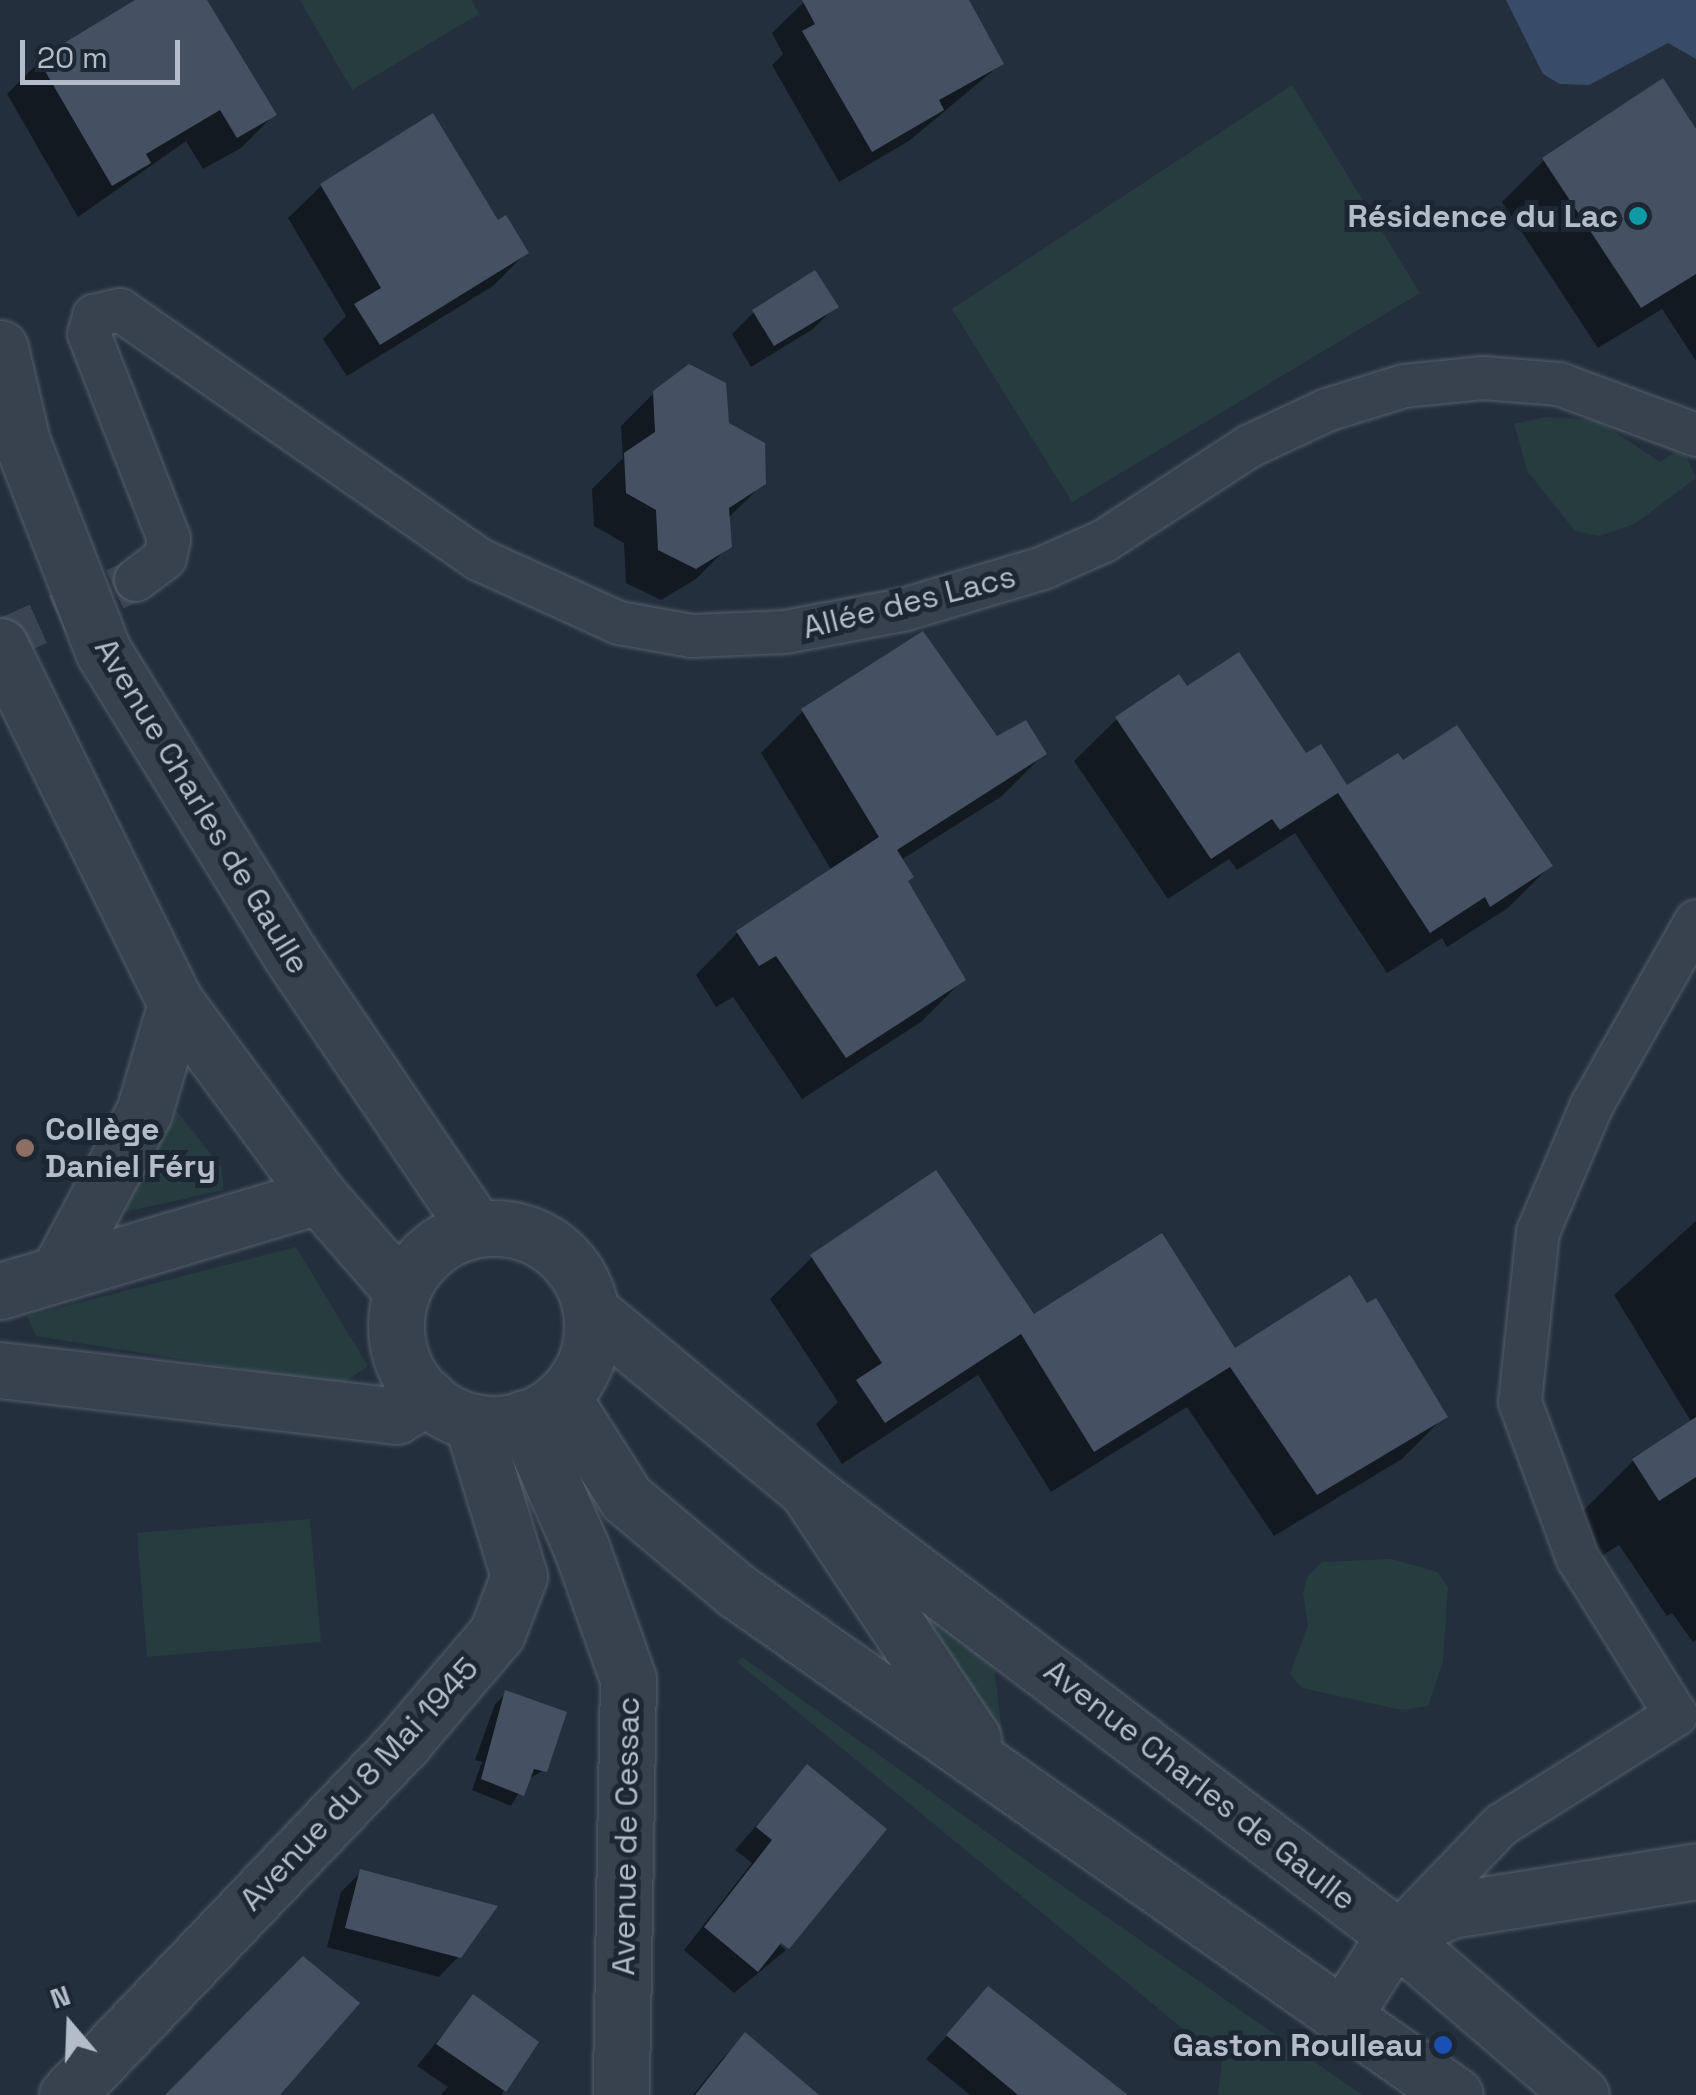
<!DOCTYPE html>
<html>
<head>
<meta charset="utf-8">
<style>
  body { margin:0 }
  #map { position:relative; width:1696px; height:2095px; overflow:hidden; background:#242f3e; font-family:"Space Grotesk",sans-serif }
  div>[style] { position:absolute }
  .green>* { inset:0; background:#263c3f }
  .water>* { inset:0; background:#394c67 }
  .shadow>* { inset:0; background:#0007 }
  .building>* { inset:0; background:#455162 }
  .pedestrian-tunnel>* { height:42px; margin-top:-21px; transform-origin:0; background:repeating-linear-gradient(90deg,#3a4453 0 42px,transparent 0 63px) }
  .roads { filter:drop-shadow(0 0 2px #565f6c) drop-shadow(0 0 2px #565f6c) }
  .pedestrian>* { height:42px; margin:-21px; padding:0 21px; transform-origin:21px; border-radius:21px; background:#38414e }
  .minor>* { height:55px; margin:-27.5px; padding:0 27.5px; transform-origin:27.5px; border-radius:27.5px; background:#38414e }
  .tertiary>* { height:55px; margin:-27.5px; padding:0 27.5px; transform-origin:27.5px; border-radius:27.5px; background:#38414e }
  .tertiary>.ring { margin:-27.5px; padding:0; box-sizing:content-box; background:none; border:55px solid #38414e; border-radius:50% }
  .dots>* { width:28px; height:28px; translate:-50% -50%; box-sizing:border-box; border:5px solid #1d2633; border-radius:50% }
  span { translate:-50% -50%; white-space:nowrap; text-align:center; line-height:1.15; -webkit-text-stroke:10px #1d2633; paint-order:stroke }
  .poi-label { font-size:32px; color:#b4bcc9; font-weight:700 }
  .right { translate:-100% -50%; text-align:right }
  .left { translate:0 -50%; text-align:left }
  .street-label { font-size:32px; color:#b4bcc9 }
  .north { position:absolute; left:20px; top:1975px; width:100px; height:100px; -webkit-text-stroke:8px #1d2633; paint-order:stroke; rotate:341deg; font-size:28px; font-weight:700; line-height:40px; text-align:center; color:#b4bcc9 }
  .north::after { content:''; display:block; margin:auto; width:35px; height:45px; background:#b4bcc9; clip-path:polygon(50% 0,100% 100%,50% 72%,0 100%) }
  .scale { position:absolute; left:20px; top:40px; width:160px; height:45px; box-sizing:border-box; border:5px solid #b4bcc9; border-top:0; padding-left:12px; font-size:30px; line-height:35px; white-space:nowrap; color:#b4bcc9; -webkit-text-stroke:8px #1d2633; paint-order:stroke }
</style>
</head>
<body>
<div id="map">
  <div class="green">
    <div style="clip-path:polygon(300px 0,471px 0,479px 14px,352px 90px)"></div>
    <div style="clip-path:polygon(1292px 85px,1420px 293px,1072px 502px,952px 309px)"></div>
    <div style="clip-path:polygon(1545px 417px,1597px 420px,1660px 462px,1682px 447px,1696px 478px,1636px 523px,1600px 536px,1575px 531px,1528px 472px,1514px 424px)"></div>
    <div style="clip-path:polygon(176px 1110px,221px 1167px,224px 1190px,115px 1214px,161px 1114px)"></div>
    <div style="clip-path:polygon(296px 1247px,368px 1366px,341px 1385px,36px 1336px,27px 1316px)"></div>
    <div style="clip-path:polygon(310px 1519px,321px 1642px,147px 1657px,137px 1533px)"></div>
    <div style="clip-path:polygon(1391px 1559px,1438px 1572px,1448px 1587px,1443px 1661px,1428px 1706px,1402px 1710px,1302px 1688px,1290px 1674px,1308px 1626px,1303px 1593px,1308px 1576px,1322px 1562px)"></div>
    <div style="clip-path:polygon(914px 1597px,994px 1665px,1002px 1733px,946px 1677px)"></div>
    <div style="clip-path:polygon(742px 1657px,1041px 1871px,1362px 2095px,1218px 2095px,1222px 2061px,737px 1662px)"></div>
  </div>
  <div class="water">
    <div style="clip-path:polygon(1506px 0,1696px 0,1696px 59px,1668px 43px,1589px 85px,1560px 84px,1543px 74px)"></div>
  </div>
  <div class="shadow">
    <div style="clip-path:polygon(141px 0,204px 0,274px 115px,241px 148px,203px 169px,186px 141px,78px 217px,7px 94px,40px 61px)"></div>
    <div style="clip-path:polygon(806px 0,967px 0,1001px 64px,909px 141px,839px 182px,772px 65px,783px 54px,772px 33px)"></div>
    <div style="clip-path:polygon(1696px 134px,1696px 361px,1662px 309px,1598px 348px,1502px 202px,1544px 160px)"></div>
    <div style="clip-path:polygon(321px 186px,497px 223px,526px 253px,493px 286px,347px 376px,323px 339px,346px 316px,288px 218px)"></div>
    <div style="clip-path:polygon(835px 307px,813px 329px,751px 367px,732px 334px,754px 312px)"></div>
    <div style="clip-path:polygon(654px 393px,726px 425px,764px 483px,727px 519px,729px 546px,696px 579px,661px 600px,626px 583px,624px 543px,594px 526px,592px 489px,623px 458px,621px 426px)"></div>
    <div style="clip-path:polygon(1186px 690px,1305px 756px,1346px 788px,1550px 866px,1508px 908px,1447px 947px,1442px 938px,1387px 973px,1295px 833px,1237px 870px,1229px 859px,1168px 899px,1074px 761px,1117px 719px)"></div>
    <div style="clip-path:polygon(803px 711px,996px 739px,1044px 754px,1002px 796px,901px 860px,905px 882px,963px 980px,921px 1022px,802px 1099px,733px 997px,716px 1007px,696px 975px,738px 932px,832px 871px,761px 753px)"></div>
    <div style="clip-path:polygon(1696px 1221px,1696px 1640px,1693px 1642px,1672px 1613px,1667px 1616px,1619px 1545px,1601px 1556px,1576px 1518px,1633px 1461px,1692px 1423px,1614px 1295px)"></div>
    <div style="clip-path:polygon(812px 1257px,1033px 1317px,1234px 1351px,1444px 1417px,1402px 1459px,1274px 1536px,1187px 1407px,1051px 1492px,978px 1375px,842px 1464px,816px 1424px,838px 1402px,770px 1299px)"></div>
    <div style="clip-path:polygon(506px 1693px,544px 1770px,527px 1780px,511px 1806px,472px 1790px,482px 1762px,475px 1760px,495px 1704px)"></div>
    <div style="clip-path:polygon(807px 1768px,770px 1937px,786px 1950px,734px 1993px,684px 1950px,752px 1863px,735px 1850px)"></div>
    <div style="clip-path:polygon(361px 1872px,459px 1956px,439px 1977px,327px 1947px,341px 1892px)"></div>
    <div style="clip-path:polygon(988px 1990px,1128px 2095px,970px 2095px,926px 2059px)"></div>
    <div style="clip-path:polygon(473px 1997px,536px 2043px,501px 2095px,441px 2095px,448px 2087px,417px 2066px)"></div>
    <div style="clip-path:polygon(745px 2036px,783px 2095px,693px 2095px,723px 2058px)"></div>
  </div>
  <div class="building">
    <div style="clip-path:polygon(135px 0,207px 0,277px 115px,237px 138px,220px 110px,146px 154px,151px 163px,112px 186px,38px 59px)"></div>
    <div style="clip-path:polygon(802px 0,969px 0,1004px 64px,939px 100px,944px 110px,872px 152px,802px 31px,815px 24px)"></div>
    <div style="clip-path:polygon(1663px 78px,1696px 129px,1696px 274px,1641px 308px,1542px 158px)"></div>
    <div style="clip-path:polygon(433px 113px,498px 220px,506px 215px,529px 253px,380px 345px,354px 304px,381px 288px,320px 184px)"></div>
    <div style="clip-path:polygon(815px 270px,839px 307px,774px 346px,752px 310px)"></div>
    <div style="clip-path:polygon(689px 364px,726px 383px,729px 423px,765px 443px,766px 484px,729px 508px,732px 547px,696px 569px,658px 550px,656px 510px,626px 493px,624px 453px,655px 432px,653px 391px)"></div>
    <div style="clip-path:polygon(923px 631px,997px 736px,1026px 720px,1047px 754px,897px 850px,914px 877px,908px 881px,966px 980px,846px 1058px,776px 956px,759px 966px,736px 931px,879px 837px,801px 709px)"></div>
    <div style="clip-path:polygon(1239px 652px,1306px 753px,1321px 744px,1347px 785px,1398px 753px,1403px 760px,1457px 725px,1553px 866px,1490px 907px,1485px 897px,1430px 933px,1338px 793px,1280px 830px,1272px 819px,1211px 859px,1115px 717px,1179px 674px,1187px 686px)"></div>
    <div style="clip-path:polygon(936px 1170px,1034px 1314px,1162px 1233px,1235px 1348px,1350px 1275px,1367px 1303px,1376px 1298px,1448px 1417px,1317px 1495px,1230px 1367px,1094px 1452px,1021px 1334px,885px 1423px,856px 1380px,882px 1363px,810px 1255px)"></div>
    <div style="clip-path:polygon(1696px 1417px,1696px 1477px,1659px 1501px,1632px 1459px)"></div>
    <div style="clip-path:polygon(505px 1690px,567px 1712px,547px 1772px,534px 1769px,524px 1796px,481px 1779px)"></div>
    <div style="clip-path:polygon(807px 1764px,887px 1829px,789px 1949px,781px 1943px,758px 1972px,704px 1927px,772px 1840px,756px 1827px)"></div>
    <div style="clip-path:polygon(360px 1869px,498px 1906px,461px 1958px,345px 1928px)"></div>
    <div style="clip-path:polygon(303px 1956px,360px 2003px,280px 2095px,165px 2095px)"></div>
    <div style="clip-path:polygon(988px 1986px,1128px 2095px,1018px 2095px,946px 2035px)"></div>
    <div style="clip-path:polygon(473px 1994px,539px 2042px,506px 2092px,436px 2044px)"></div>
    <div style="clip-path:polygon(745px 2032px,819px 2095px,695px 2095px)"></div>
  </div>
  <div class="pedestrian-tunnel">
    <div style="left:0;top:641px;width:149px;rotate:-24.2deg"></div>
  </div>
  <div class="roads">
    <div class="pedestrian">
      <div style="left:136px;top:580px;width:36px;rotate:-37deg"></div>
      <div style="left:165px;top:558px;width:19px;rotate:-78deg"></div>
      <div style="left:169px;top:539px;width:220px;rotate:-111.3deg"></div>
      <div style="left:89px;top:334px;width:19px;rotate:-74deg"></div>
      <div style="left:94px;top:316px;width:27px;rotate:-13deg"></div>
      <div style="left:120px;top:310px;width:436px;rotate:34.8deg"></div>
      <div style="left:478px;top:559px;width:155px;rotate:24.4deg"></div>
      <div style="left:619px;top:623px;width:74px;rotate:10.1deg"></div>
      <div style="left:692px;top:636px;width:93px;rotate:-2.5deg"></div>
      <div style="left:785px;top:632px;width:120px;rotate:-10.6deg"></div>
      <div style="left:903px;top:610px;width:146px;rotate:-16.7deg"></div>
      <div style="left:1043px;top:568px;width:67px;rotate:-23.9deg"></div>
      <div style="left:1104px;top:541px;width:174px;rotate:-33.1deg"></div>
      <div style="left:1250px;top:446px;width:85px;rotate:-25.1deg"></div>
      <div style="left:1327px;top:410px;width:81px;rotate:-17.3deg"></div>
      <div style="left:1404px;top:386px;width:79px;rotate:-5.8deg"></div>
      <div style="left:1483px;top:378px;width:76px;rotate:4.5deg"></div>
      <div style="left:1559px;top:384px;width:146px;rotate:20.4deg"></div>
      <div style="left:1406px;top:1924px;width:137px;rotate:-46.2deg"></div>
      <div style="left:1501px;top:1825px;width:207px;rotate:-32.2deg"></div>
      <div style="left:1676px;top:1715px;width:184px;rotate:-122.1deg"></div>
      <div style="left:1578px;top:1559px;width:167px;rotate:-110.3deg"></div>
      <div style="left:1520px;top:1402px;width:171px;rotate:-84deg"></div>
      <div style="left:1538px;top:1232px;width:138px;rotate:-67deg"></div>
      <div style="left:1592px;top:1105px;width:211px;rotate:-60.5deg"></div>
    </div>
    <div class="minor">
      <div style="left:0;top:348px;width:97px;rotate:76.8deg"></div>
      <div style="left:22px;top:442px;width:224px;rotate:68.8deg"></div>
      <div style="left:103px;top:651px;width:356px;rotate:58.3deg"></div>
      <div style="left:290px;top:954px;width:332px;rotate:55.9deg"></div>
      <div style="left:0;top:646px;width:398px;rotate:63.8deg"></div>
      <div style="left:176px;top:1003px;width:240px;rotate:53.5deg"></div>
      <div style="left:319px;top:1196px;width:126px;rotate:48.9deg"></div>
      <div style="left:59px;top:1271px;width:180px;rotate:-61.9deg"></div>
      <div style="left:144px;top:1112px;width:114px;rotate:-73.6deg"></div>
      <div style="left:0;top:1291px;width:333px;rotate:-16.6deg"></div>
      <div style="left:0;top:1370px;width:399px;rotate:6.6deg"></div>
      <div style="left:396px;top:1416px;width:37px;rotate:-31deg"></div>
      <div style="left:524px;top:1418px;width:141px;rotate:66.2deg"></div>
      <div style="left:581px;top:1547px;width:140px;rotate:70.4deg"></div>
      <div style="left:628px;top:1679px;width:416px;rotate:91deg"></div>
      <div style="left:808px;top:1491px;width:736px;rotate:37.1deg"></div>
      <div style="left:1395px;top:1935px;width:245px;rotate:40.7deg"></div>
      <div style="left:1343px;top:2016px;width:96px;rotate:-57.3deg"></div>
      <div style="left:1395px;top:1935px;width:61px;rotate:-24.1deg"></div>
      <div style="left:1451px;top:1910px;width:248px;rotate:-9deg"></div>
    </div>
    <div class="tertiary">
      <div class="ring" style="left:396px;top:1228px;width:141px;height:141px"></div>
      <div style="left:592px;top:1312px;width:279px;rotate:39.6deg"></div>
      <div style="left:807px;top:1490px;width:299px;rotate:56.3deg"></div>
      <div style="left:562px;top:1397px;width:120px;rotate:57.6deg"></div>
      <div style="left:626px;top:1498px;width:145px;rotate:40deg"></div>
      <div style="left:737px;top:1591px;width:877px;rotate:35.07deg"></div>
      <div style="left:67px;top:2095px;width:488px;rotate:-46.3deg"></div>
      <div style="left:404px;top:1742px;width:143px;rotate:-49.5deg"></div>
      <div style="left:497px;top:1633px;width:61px;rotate:-68.9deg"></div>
      <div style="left:519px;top:1576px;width:161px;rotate:-107deg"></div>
    </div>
  </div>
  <div class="dots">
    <div style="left:1638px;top:216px;background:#0f9aa8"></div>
    <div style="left:25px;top:1148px;background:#8d6e63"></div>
    <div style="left:1443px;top:2045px;background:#1a4fb4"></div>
  </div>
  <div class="poi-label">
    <span class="right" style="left:1618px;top:216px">Résidence du Lac</span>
    <span class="left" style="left:45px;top:1148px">Collège<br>Daniel Féry</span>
    <span class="right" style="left:1423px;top:2045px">Gaston Roulleau</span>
  </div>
  <div class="street-label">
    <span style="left:909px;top:602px;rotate:-14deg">Allée des Lacs</span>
    <span style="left:202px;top:806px;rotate:59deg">Avenue Charles de Gaulle</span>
    <span style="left:359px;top:1784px;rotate:-47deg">Avenue du 8 Mai 1945</span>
    <span style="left:1200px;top:1785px;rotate:38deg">Avenue Charles de Gaulle</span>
    <span style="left:626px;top:1836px;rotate:-89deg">Avenue de Cessac</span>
  </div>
  <div class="north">N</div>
  <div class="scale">20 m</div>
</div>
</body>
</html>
